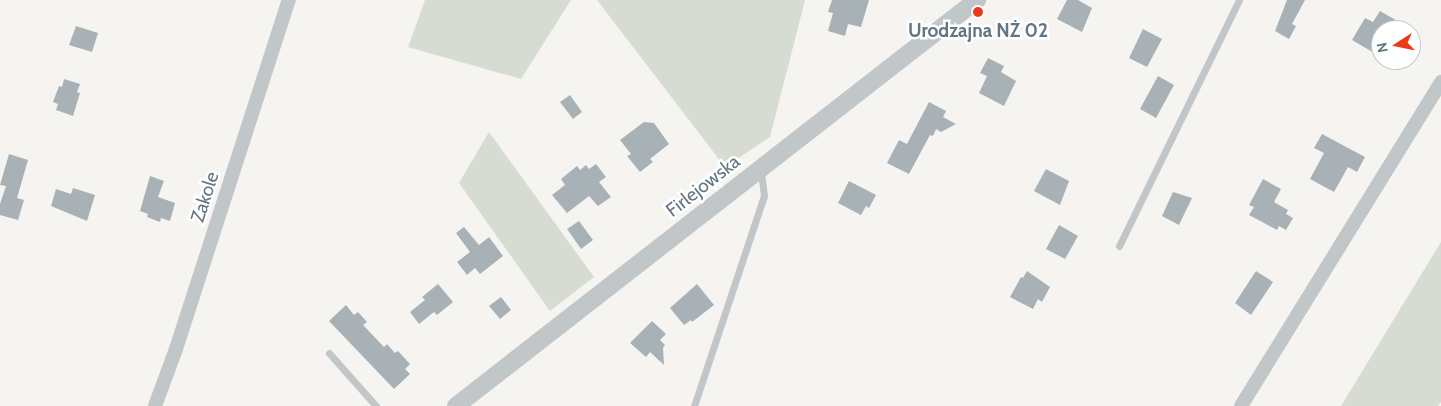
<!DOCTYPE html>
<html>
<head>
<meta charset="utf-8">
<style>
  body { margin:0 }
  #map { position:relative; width:1441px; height:406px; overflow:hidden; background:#f5f4f0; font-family:Cabin,sans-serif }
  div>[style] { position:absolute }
  .green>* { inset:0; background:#d6dcd1 }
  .building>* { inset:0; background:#a8b2b6 }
  .service>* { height:7px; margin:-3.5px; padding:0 3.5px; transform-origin:3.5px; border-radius:3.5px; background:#c1c6c8 }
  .minor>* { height:14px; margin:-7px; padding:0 7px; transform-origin:7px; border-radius:7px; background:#c1c6c8 }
  .tertiary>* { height:18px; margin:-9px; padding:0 9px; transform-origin:9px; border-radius:9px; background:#c1c6c8 }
  .dots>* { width:14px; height:14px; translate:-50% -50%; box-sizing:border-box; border:2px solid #fff; border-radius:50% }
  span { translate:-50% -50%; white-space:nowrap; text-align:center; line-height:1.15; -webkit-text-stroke:5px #fff; paint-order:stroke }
  .poi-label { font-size:19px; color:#627783; font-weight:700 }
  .street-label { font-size:19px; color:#627783 }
  .north { position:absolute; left:1371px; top:20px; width:50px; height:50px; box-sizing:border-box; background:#fff; border:1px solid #c0c9cd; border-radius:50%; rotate:259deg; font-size:14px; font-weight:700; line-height:20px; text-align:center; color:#627783 }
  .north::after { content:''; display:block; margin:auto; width:18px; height:22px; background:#eb391a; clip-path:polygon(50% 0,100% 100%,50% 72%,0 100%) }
</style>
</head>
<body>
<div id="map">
  <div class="green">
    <div style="clip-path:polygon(425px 0,571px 0,521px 79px,408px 47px)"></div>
    <div style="clip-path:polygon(597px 0,805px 0,770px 137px,725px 167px)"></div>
    <div style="clip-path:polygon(489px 132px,594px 277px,550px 311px,459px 183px)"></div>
    <div style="clip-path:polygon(1441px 242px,1441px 402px,1438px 406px,1341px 406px)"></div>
  </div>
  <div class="building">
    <div style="clip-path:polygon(832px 0,869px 0,861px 27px,848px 24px,845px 36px,828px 31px,833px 13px,828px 12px)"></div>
    <div style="clip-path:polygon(1067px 0,1078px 0,1092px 8px,1082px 32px,1057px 19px)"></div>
    <div style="clip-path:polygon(1287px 0,1305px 0,1292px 24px,1296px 26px,1289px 39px,1275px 31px)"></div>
    <div style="clip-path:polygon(1380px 11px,1413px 30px,1381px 30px,1381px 57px,1352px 40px,1365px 18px,1373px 22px)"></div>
    <div style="clip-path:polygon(76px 26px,98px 33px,92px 52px,69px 45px)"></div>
    <div style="clip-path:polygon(1143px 29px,1162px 39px,1147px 67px,1129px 58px)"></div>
    <div style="clip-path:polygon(988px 58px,1004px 66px,1001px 72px,1016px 81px,1004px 106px,979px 93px,987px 76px,980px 73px)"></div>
    <div style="clip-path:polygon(1158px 76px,1174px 85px,1156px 118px,1140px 109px)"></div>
    <div style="clip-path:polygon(64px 79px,80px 84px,77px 92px,80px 93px,73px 116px,56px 110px,58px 104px,53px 102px,59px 86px,62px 87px)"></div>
    <div style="clip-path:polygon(570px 95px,582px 112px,573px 119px,560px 102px)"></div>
    <div style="clip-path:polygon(929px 102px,946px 111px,943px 117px,956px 124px,941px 132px,936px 129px,933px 136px,930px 135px,909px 174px,887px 163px,899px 140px,907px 144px)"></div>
    <div style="clip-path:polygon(644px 122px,654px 123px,669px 144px,650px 159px,653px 162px,640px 172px,627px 156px,631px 154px,620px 140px)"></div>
    <div style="clip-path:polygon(1322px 134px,1365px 157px,1357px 172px,1348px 167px,1334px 192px,1310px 179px,1324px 153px,1314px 148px)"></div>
    <div style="clip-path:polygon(9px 154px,28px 160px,17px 198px,24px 200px,18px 220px,0 215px,0 204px,6px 186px,0 185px)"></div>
    <div style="clip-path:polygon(596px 164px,606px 177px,599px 182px,611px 197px,598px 206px,589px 196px,567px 213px,552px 195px,565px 185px,561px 179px,577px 166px,580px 170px,586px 165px,589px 169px)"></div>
    <div style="clip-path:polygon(1046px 169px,1069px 181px,1060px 205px,1034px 191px)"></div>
    <div style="clip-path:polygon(150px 176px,164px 181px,158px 197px,175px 203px,170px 221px,161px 218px,160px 222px,147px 217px,148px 214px,140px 211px)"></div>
    <div style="clip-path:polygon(1263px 179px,1281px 189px,1274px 202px,1288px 210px,1286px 214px,1293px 218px,1286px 230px,1279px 226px,1277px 230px,1249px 215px,1254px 207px,1249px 205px)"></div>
    <div style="clip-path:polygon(849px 181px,876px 195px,869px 208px,866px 206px,861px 215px,838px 203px)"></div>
    <div style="clip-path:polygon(73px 188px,95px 195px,87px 221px,51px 206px,56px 189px,71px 194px)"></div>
    <div style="clip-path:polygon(1173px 192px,1192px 198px,1179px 225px,1162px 216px)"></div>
    <div style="clip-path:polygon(579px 221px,593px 240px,581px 249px,567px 229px)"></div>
    <div style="clip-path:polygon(1059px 225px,1078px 236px,1065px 259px,1046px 249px)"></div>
    <div style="clip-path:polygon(464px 227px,479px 245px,489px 237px,503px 256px,480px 274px,475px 268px,467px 275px,457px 262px,470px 252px,456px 233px)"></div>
    <div style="clip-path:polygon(1027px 271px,1050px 287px,1042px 302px,1038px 299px,1033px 309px,1010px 297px,1021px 277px,1023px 278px)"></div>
    <div style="clip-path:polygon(1256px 271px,1273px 282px,1251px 315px,1235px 303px)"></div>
    <div style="clip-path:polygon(438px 284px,453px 302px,437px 315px,434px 312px,419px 324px,410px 312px,425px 300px,422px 297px)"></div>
    <div style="clip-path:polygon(697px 284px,714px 305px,692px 322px,691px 320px,684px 325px,670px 308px)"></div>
    <div style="clip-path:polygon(501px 297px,511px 310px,500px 319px,489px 306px)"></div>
    <div style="clip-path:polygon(346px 305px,354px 315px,358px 312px,367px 322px,363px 325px,384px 347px,387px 344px,395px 353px,398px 351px,410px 364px,405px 369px,410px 374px,394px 389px,329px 321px)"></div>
    <div style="clip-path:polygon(652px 321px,666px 334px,660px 340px,665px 345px,663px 348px,664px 365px,650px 352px,646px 357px,630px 343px)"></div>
  </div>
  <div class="service">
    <div style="left:1119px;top:246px;width:274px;rotate:-64deg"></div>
    <div style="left:329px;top:353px;width:71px;rotate:48.4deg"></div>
    <div style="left:694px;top:406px;width:221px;rotate:-71.6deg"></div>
    <div style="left:764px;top:196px;width:17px;rotate:-97deg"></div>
    <div style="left:762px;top:179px;width:9px;rotate:-111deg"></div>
  </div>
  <div class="minor">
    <div style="left:155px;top:406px;width:61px;rotate:-69.8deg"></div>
    <div style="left:176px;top:349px;width:367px;rotate:-72.1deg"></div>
    <div style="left:1241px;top:406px;width:381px;rotate:-58.3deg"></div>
  </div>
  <div class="tertiary">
    <div style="left:456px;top:406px;width:661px;rotate:-37.93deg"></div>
  </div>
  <div class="dots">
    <div style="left:978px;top:12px;background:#eb391a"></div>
  </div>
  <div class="poi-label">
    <span style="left:978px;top:31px">Urodzajna NŻ 02</span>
  </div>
  <div class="street-label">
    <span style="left:703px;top:186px;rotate:-38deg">Firlejowska</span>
    <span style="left:205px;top:197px;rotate:-72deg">Zakole</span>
  </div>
  <div class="north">N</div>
</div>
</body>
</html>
